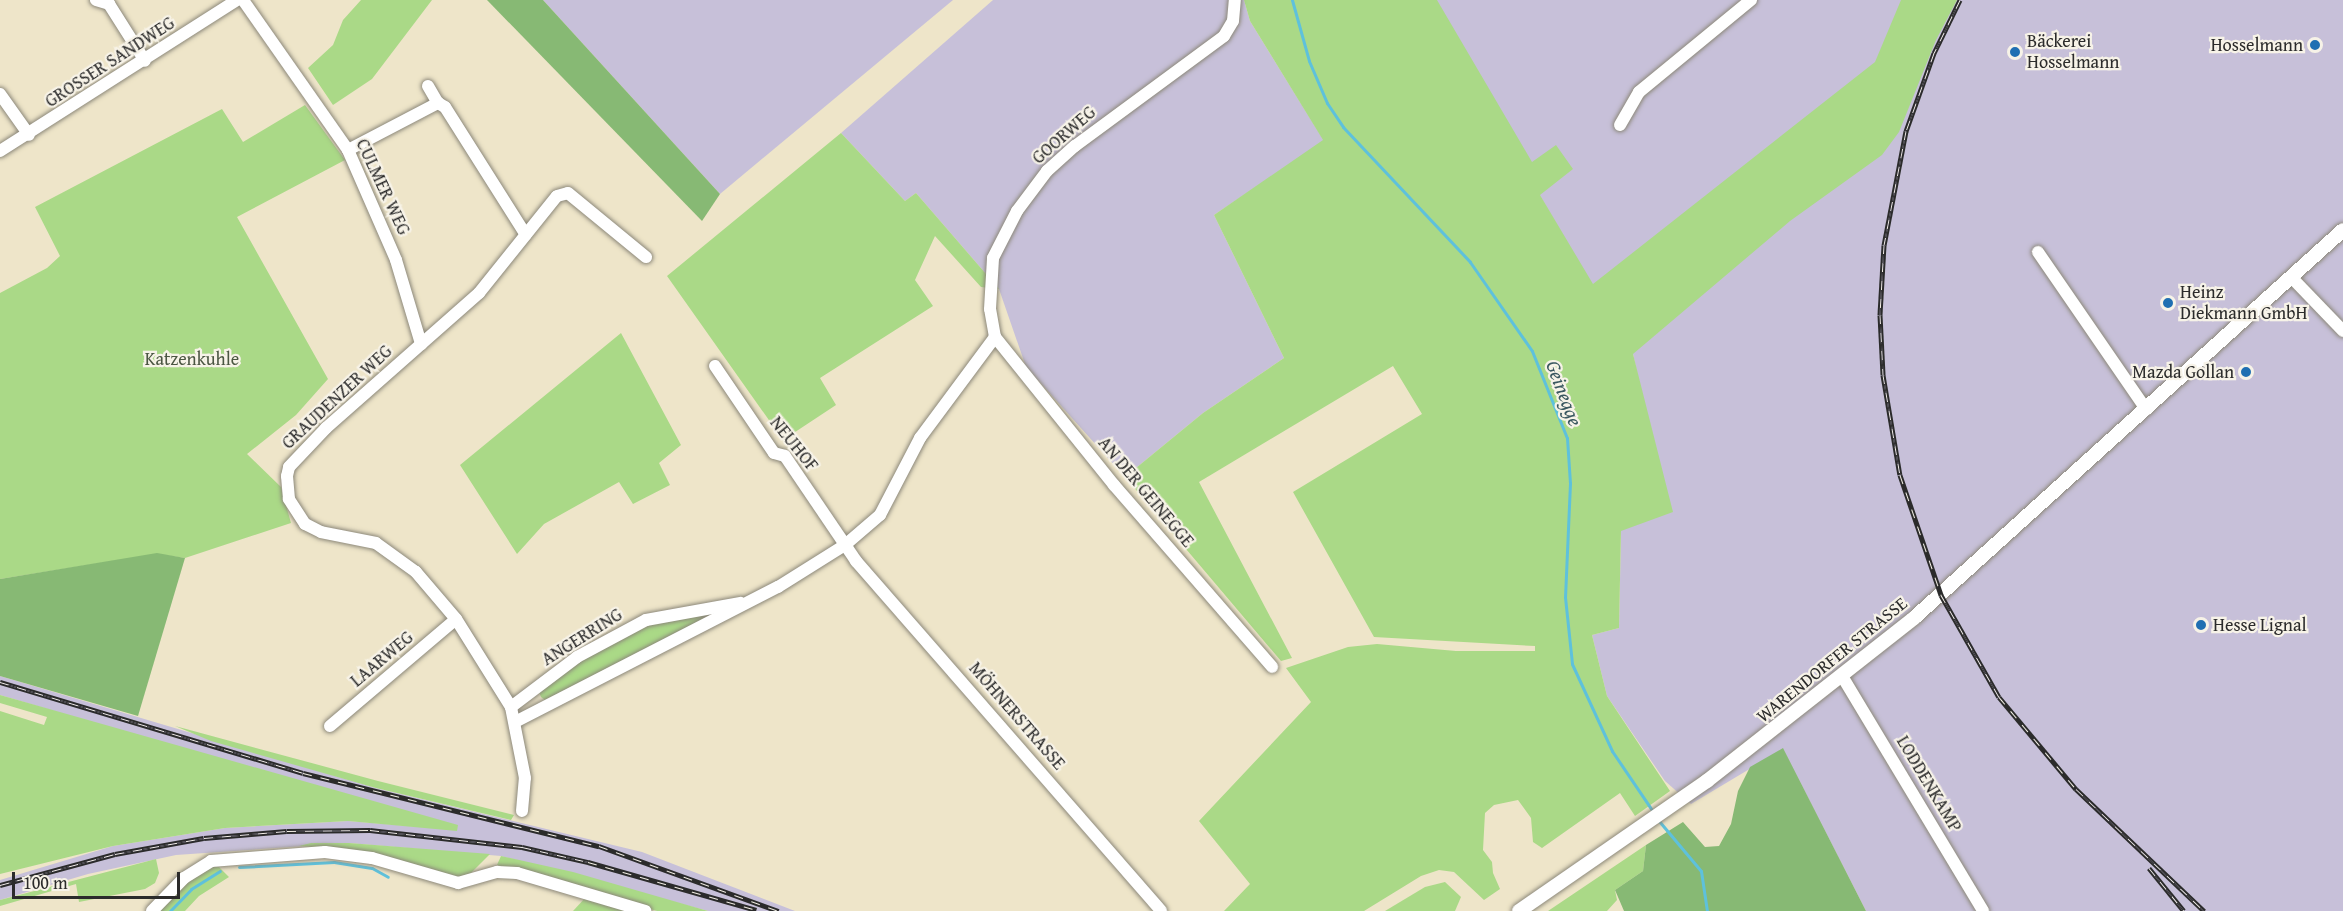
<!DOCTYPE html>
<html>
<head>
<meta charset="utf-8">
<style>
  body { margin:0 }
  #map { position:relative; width:2343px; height:911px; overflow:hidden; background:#eee5c9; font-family:"Gentium Book Plus",serif }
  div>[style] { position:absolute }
  .industrial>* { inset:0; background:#c7c0d9 }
  .green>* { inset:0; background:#aad987 }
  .forest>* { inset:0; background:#87b974 }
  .stream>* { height:3px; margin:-1.5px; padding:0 1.5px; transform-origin:1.5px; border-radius:1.5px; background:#5ec1dc }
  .roads { filter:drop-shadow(0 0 2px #8c887a) drop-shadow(0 0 2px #8c887a) }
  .minor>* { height:12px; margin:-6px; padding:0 6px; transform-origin:6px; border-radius:6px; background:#fff }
  .tertiary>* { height:14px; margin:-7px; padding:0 7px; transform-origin:7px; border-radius:7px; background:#fff }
  .rail>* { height:5px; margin-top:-2.5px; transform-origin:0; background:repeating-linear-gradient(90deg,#f7f3e8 0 9px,#2b2b2b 0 18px); box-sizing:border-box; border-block:2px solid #2b2b2b }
  .dots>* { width:16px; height:16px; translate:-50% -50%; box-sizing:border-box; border:3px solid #f7f3e8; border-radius:50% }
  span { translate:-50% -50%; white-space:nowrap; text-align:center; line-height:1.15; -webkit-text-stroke:4.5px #f7f3e8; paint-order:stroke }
  .poi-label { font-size:18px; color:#2b2b2b }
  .left { translate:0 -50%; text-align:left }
  .right { translate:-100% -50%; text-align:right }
  .street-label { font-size:18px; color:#2b2b2b }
  .park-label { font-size:18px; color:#4b5642 }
  .water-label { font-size:20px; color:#3a5860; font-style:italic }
  .scale { position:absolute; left:12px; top:872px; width:168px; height:27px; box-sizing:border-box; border:3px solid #2b2b2b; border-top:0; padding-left:8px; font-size:18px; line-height:21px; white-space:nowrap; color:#2b2b2b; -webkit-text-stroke:4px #f7f3e8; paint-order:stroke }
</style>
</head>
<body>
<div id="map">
  <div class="industrial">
    <div style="clip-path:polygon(543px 0,953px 0,720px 194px)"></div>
    <div style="clip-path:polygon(993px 0,1244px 0,1250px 21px,1324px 141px,1214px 215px,1284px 358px,1203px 413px,1125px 477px,1026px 367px,999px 289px,916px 193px,905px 201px,841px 133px)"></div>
    <div style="clip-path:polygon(1425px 0,2343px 0,2343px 911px,1866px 911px,1783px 749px,1691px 804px,1665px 781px,1607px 696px,1592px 635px,1619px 628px,1621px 531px,1640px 386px,1633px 354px)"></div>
    <div style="clip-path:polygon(0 676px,376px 788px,642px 852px,795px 911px,708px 911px,501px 856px,349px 843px,176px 855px,88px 874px,0 900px,0 880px,113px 846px,225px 828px,348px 821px,457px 830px,0 695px)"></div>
  </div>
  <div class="green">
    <div style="clip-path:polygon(361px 0,432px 0,372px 79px,333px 105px,308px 68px,333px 45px,343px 20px)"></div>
    <div style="clip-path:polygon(1244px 0,1437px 0,1532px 162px,1556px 145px,1573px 169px,1540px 195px,1593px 284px,1875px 62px,1901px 0,1957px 0,1936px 40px,1899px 132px,1882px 155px,1790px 221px,1633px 354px,1673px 512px,1621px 531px,1619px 628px,1592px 635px,1607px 696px,1670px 791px,1635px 816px,1620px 793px,1542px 848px,1533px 842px,1531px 818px,1518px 800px,1494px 805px,1485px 813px,1483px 850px,1492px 862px,1493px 873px,1500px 889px,1484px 900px,1454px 872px,1439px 870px,1421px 876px,1364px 911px,1224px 911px,1250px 884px,1199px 821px,1311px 702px,1286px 668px,1348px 647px,1377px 644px,1456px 651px,1535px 651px,1535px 646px,1374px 637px,1293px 492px,1422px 414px,1393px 366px,1199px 482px,1292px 658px,1281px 661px,1125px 477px,1203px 413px,1284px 358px,1214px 215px,1323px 140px,1250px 21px)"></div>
    <div style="clip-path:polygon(305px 105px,345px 160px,237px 217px,328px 379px,296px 415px,247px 454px,281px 487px,291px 523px,185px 558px,157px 554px,0 579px,0 293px,47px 268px,60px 256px,35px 207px,222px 109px,243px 142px)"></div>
    <div style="clip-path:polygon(841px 133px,905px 201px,916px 193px,999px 289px,981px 287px,935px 236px,915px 280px,933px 306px,820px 378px,836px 405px,783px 440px,667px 276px)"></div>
    <div style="clip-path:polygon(621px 333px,681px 445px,659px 463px,670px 485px,633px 504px,619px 482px,544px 524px,517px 554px,460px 465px)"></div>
    <div style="clip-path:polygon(709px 611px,714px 614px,545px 700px,541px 697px,539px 692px,572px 665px,615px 639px,663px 620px)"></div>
    <div style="clip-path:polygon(0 695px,458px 825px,457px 831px,348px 821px,225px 828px,113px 846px,0 874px,0 711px,44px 725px,47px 717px,0 703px)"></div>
    <div style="clip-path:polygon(175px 726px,378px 781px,514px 815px,511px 820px,376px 788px,211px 741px)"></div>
    <div style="clip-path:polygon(311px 843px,349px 843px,490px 854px,469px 875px,453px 879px,356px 850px,299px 846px)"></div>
    <div style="clip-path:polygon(1646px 845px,1643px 871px,1615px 890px,1617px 900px,1607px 911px,1548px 911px)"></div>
    <div style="clip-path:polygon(501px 856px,573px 872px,708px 911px,657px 911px,497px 865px)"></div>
    <div style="clip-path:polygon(156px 859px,159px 873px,155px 883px,145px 889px,79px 902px,76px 884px,0 906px,0 900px)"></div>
    <div style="clip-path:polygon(211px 867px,219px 867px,229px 877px,199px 896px,185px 911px,159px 911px,185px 884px)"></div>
    <div style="clip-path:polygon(1445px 882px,1461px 897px,1455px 911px,1385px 911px,1425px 887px)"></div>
    <div style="clip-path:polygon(586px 897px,631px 911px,573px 911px)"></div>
  </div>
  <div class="forest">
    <div style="clip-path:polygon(487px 0,543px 0,720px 194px,702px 221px)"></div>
    <div style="clip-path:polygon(157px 553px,185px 558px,138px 716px,0 676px,0 579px)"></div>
    <div style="clip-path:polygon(1783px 748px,1866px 911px,1624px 911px,1615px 890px,1643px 871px,1646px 845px,1683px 822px,1705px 847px,1719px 846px,1731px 824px,1738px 791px,1750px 767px)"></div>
  </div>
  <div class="stream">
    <div style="left:1292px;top:0;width:63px;rotate:74.4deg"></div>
    <div style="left:1309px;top:61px;width:46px;rotate:66.8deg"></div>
    <div style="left:1327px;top:103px;width:29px;rotate:56deg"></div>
    <div style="left:1343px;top:127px;width:185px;rotate:46.7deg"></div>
    <div style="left:1470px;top:262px;width:108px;rotate:55.1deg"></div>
    <div style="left:1532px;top:351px;width:94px;rotate:68.1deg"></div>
    <div style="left:1567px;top:438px;width:45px;rotate:86.2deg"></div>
    <div style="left:1570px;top:483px;width:114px;rotate:92.5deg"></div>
    <div style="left:1565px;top:597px;width:67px;rotate:84deg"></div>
    <div style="left:1572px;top:664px;width:96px;rotate:65.3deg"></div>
    <div style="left:1612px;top:751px;width:75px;rotate:55.9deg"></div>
    <div style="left:1659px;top:821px;width:65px;rotate:50deg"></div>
    <div style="left:1701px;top:871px;width:40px;rotate:81.5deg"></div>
    <div style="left:239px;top:867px;width:95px;rotate:-3deg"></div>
    <div style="left:334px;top:862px;width:38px;rotate:9deg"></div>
    <div style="left:372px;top:868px;width:18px;rotate:29deg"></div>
    <div style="left:170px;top:911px;width:30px;rotate:-46deg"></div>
    <div style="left:191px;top:889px;width:34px;rotate:-32deg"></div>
  </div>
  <div class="roads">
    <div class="minor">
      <div style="left:96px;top:0;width:14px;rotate:17deg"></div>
      <div style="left:109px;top:4px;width:67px;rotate:57.7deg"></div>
      <div style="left:243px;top:0;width:183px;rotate:55deg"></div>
      <div style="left:348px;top:150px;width:120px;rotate:66.4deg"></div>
      <div style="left:396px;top:260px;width:88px;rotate:73.4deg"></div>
      <div style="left:428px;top:86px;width:20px;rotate:60deg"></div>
      <div style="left:0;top:94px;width:50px;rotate:54.7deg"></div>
      <div style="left:1620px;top:125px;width:38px;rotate:-60deg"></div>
      <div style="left:1639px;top:92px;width:145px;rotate:-39.4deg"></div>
      <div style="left:348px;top:150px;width:102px;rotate:-27.6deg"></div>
      <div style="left:438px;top:103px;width:8px;rotate:30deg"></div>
      <div style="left:445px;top:107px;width:151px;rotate:57.7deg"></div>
      <div style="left:0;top:151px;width:281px;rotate:-32.5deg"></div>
      <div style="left:2038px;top:252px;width:191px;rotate:55.5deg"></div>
      <div style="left:2293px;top:279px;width:72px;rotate:46.1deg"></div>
      <div style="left:995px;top:337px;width:190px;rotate:51.2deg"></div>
      <div style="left:1114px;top:485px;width:241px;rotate:49deg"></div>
      <div style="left:715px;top:366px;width:105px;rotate:55.9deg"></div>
      <div style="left:774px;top:453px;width:11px;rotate:15deg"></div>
      <div style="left:785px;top:456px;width:127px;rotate:55.9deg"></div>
      <div style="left:856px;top:561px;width:464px;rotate:48.9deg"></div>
      <div style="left:1842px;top:676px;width:274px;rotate:59deg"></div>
      <div style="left:511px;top:707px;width:83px;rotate:-37.1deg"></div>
      <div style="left:577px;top:657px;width:78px;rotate:-28.2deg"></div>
      <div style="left:646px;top:620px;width:96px;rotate:-10.3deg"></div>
      <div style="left:515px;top:722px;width:296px;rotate:-27.2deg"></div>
      <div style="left:778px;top:587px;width:79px;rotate:-32.1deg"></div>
      <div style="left:845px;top:545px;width:46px;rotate:-40.6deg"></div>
      <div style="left:880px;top:515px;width:87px;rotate:-62.5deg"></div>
      <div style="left:920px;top:438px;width:126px;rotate:-53.4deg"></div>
      <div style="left:995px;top:337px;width:28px;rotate:-100deg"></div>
      <div style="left:990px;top:309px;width:51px;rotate:-86.6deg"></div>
      <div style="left:993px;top:258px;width:53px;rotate:-62.9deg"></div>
      <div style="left:1017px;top:211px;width:50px;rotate:-53.1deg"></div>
      <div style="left:1047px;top:171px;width:38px;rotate:-42deg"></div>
      <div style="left:1075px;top:146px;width:185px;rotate:-36.4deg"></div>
      <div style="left:1224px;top:36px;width:17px;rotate:-59deg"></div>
      <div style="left:1233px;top:21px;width:21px;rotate:-85deg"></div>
      <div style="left:330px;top:726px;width:165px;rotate:-40.3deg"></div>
      <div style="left:522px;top:811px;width:33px;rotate:-85deg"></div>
      <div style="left:525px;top:778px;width:72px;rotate:-101.2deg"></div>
      <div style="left:511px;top:707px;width:104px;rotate:-122deg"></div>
      <div style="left:456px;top:619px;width:62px;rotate:-130.4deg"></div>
      <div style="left:416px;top:572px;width:49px;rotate:-144.1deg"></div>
      <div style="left:376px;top:543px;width:56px;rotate:-168.7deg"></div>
      <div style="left:321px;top:532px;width:18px;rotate:-153deg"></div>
      <div style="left:305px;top:524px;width:30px;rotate:-123deg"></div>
      <div style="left:289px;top:499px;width:23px;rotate:-95deg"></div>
      <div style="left:287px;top:476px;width:9px;rotate:-77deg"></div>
      <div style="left:289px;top:467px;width:54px;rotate:-46.5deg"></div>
      <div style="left:326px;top:428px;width:204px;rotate:-41.4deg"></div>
      <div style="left:479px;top:293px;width:124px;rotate:-51.2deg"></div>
      <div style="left:557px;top:196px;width:11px;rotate:-15deg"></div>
      <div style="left:568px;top:193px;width:101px;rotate:39.4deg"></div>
      <div style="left:152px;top:911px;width:46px;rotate:-45.9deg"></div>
      <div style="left:184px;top:878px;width:32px;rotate:-32deg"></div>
      <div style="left:211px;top:861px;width:114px;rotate:-4.5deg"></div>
      <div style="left:325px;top:852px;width:47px;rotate:7.3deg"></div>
      <div style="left:372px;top:858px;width:90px;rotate:16.2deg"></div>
      <div style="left:458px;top:883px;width:41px;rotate:-15.8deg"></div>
      <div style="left:497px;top:872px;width:20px;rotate:3deg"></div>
      <div style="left:517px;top:873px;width:134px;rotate:16.5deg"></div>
    </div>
    <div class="tertiary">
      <div style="left:1519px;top:911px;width:229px;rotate:-34.7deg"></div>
      <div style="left:1707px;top:781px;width:263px;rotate:-38.2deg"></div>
      <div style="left:1914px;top:618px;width:578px;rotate:-42.13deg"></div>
    </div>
  </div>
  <div class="rail">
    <div style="left:1960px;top:0;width:59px;rotate:116.1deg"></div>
    <div style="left:1934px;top:53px;width:83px;rotate:109.7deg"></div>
    <div style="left:1906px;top:131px;width:116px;rotate:100.9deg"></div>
    <div style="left:1884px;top:245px;width:70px;rotate:93.3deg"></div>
    <div style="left:1880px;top:315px;width:60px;rotate:87.1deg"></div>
    <div style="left:1883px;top:375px;width:101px;rotate:80.4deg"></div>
    <div style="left:1900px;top:475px;width:127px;rotate:71.1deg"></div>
    <div style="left:1941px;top:595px;width:117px;rotate:60.4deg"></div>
    <div style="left:1999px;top:697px;width:120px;rotate:50.1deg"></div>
    <div style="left:2076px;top:789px;width:177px;rotate:43.6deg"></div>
    <div style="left:0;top:682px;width:316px;rotate:16.7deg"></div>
    <div style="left:303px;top:773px;width:305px;rotate:13.9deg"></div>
    <div style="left:599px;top:846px;width:191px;rotate:19.9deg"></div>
    <div style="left:2149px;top:868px;width:55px;rotate:50.9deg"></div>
    <div style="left:0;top:885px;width:119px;rotate:-15.1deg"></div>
    <div style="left:115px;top:854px;width:90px;rotate:-10.2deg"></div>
    <div style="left:204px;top:838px;width:83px;rotate:-4.8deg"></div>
    <div style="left:287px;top:831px;width:83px;rotate:-0.7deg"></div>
    <div style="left:370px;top:830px;width:153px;rotate:6.4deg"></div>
    <div style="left:522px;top:847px;width:68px;rotate:12.8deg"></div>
    <div style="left:588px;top:862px;width:175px;rotate:15.9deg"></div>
  </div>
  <div class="dots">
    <div style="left:2315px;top:45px;background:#1f6fb2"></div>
    <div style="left:2015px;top:52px;background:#1f6fb2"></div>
    <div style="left:2168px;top:303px;background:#1f6fb2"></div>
    <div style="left:2246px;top:372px;background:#1f6fb2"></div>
    <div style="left:2201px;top:625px;background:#1f6fb2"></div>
  </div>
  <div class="poi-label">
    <span class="left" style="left:2027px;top:52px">Bäckerei<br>Hosselmann</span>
    <span class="right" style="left:2303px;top:45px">Hosselmann</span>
    <span class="left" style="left:2180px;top:303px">Heinz<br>Diekmann GmbH</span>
    <span class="right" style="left:2234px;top:372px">Mazda Gollan</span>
    <span class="left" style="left:2213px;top:625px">Hesse Lignal</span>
  </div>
  <div class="street-label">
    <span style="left:110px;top:62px;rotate:-33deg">GROSSER SANDWEG</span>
    <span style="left:1064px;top:135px;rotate:-41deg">GOORWEG</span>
    <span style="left:383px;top:187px;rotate:65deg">CULMER WEG</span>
    <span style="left:337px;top:397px;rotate:-43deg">GRAUDENZER WEG</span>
    <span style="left:794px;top:444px;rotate:51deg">NEUHOF</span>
    <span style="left:1146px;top:492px;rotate:50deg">AN DER GEINEGGE</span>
    <span style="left:582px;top:637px;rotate:-32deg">ANGERRING</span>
    <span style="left:382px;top:659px;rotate:-40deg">LAARWEG</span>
    <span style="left:1832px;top:660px;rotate:-39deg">WARENDORFER STRASSE</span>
    <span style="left:1017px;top:716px;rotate:49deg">MÖHNERSTRASSE</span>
    <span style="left:1929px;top:784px;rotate:59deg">LODDENKAMP</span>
  </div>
  <div class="park-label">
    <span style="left:192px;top:359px">Katzenkuhle</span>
  </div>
  <div class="water-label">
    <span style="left:1565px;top:393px;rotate:69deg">Geinegge</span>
  </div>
  <div class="scale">100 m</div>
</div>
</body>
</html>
